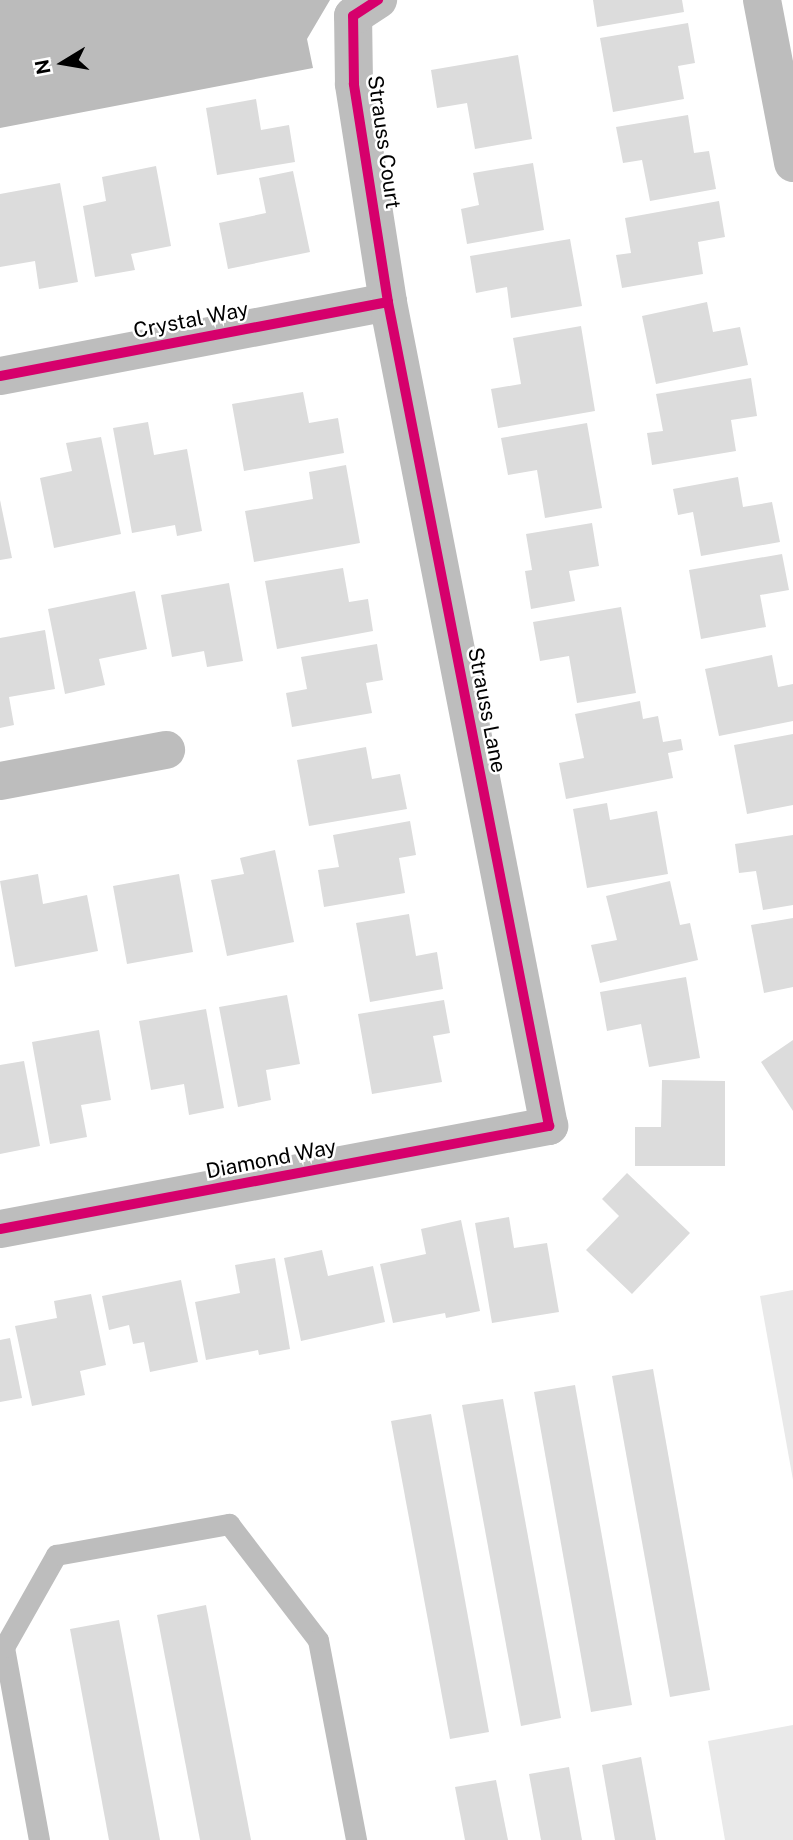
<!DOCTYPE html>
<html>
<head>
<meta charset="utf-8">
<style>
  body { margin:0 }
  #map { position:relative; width:793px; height:1840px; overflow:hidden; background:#fff; font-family:"Public Sans",sans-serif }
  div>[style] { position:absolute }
  .green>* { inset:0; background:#e9e9e9 }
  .water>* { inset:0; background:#bbb }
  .building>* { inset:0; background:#dcdcdc }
  .service>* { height:21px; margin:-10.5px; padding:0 10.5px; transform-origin:10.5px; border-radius:10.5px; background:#bdbdbd }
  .minor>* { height:38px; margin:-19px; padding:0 19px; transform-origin:19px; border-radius:19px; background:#bdbdbd }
  .cycleway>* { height:10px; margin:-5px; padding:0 5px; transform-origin:5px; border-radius:5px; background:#d6006c }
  span { translate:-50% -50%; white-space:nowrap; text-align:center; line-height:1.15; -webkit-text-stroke:5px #fff; paint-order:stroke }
  .street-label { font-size:21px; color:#000 }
  .north { position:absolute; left:28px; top:28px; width:70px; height:70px; -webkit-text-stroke:5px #fff; paint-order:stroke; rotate:259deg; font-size:19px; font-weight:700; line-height:28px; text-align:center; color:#000 }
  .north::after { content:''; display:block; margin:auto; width:24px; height:32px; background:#000; clip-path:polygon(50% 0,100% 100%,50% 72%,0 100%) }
</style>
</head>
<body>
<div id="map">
  <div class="green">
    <div style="clip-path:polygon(793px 1290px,793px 1480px,760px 1296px)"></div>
    <div style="clip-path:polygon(793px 1725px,793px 1840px,725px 1840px,708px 1741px)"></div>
  </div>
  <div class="water">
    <div style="clip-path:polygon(0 0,330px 0,307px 39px,313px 68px,0 128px)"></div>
  </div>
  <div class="building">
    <div style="clip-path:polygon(593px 0,682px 0,684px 12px,597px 27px)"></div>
    <div style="clip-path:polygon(688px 23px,695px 63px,678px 66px,684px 99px,613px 112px,600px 38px)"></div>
    <div style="clip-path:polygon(518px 55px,532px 139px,475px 149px,467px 103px,437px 108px,431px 70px)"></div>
    <div style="clip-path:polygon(256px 99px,261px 130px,289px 125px,295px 162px,217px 175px,206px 108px)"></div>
    <div style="clip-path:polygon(688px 115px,694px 153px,709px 151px,716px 189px,650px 201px,642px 160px,623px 163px,616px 127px)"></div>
    <div style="clip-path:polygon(533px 163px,544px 230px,467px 244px,461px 209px,479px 205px,473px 173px)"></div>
    <div style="clip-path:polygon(156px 166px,171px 246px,131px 254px,135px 270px,95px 277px,83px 206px,106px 201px,102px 177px)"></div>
    <div style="clip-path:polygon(293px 171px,310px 252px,228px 269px,219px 223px,266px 213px,259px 178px)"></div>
    <div style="clip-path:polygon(60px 183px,78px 282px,39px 289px,35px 261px,0 267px,0 194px)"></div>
    <div style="clip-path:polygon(719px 201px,725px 237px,698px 242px,703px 274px,622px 288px,616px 255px,631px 253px,625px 218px)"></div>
    <div style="clip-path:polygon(570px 239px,582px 306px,511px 318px,507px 287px,476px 293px,470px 256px)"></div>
    <div style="clip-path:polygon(707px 302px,713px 332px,740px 327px,748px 365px,656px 384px,642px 316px)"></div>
    <div style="clip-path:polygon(581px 326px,595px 411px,498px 428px,491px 389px,521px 384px,513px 338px)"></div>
    <div style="clip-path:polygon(751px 378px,757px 416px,731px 420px,736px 451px,652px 465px,647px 433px,663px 431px,656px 394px)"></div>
    <div style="clip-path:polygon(303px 392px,309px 423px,338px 418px,344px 453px,244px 471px,232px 404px)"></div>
    <div style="clip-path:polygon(148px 422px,154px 455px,187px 449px,202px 531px,177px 536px,175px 525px,132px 533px,113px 428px)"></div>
    <div style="clip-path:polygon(587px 423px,602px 508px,545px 518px,537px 470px,508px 475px,501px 438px)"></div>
    <div style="clip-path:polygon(101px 437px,121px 534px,54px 548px,40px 478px,72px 471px,66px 443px)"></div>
    <div style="clip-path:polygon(346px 465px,360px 543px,254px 562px,245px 511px,313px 499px,309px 472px)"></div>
    <div style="clip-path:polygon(738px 477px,743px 507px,772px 502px,780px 542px,701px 556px,693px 512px,678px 515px,673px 489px)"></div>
    <div style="clip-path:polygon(0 500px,12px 558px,0 560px)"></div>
    <div style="clip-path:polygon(592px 523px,599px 566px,569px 571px,575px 601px,531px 609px,525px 571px,532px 570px,526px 534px)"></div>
    <div style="clip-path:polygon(782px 554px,789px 590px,760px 595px,766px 627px,701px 639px,689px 570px)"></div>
    <div style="clip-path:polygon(343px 568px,349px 602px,368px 599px,373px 631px,277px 649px,265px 581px)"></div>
    <div style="clip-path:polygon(229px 583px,243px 661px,207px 667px,204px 651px,172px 657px,161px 595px)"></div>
    <div style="clip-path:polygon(135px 591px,147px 649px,99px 659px,105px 685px,65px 694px,48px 609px)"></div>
    <div style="clip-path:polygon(621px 607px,636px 693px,577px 703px,569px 656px,540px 661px,533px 622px)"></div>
    <div style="clip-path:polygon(45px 630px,55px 689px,9px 697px,14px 725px,0 728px,0 638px)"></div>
    <div style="clip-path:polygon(377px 644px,383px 680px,366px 683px,372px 713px,292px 727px,286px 693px,307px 689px,301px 657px)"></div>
    <div style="clip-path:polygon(772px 655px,778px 687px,793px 684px,793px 721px,719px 736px,705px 669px)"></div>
    <div style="clip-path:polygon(640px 701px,643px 719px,658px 716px,663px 742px,681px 739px,683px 750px,668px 753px,673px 778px,566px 799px,559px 763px,584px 758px,575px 714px)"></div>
    <div style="clip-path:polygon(793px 734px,793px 805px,747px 814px,734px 745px)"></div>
    <div style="clip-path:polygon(366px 747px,372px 779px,400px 774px,407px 809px,309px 826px,297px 760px)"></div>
    <div style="clip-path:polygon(607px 803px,610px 820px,657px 811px,668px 874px,587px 888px,573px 809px)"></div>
    <div style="clip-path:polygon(410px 821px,416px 855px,399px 858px,405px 893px,324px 907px,318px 870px,339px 867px,333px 835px)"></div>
    <div style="clip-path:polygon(793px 835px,793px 905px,763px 910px,756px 871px,739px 873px,735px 844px)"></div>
    <div style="clip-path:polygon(275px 850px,294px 942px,227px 956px,211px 880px,244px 874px,240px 858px)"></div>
    <div style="clip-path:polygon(38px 874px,43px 904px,87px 895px,98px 951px,15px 967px,0 881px)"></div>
    <div style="clip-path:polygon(179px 874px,193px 952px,127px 964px,113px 886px)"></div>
    <div style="clip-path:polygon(670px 881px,680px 925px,690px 923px,698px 960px,600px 983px,591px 945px,617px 940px,606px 896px)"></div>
    <div style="clip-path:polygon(409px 914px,416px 956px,437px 952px,443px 989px,370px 1002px,356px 923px)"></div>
    <div style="clip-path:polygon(793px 918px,793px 987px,764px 993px,751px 925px)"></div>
    <div style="clip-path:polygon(686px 977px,700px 1058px,649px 1067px,641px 1024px,607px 1031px,600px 992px)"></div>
    <div style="clip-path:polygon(287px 995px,300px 1064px,266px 1070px,271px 1100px,238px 1107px,219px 1007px)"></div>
    <div style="clip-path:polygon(444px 1000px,450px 1033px,433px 1036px,442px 1082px,372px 1094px,358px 1014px)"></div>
    <div style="clip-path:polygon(206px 1009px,224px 1108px,189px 1115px,184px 1084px,151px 1090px,139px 1021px)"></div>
    <div style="clip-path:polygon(99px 1030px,111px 1100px,81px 1105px,87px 1137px,50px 1144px,32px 1042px)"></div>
    <div style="clip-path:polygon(793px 1040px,793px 1111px,761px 1062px)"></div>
    <div style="clip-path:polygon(24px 1061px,40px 1146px,0 1154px,0 1065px)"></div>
    <div style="clip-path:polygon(662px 1080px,725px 1081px,725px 1166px,635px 1166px,635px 1127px,661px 1127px)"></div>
    <div style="clip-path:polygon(627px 1173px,690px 1233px,632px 1294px,586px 1250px,619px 1216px,602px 1199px)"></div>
    <div style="clip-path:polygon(509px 1217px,514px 1248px,547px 1243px,559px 1312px,492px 1323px,475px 1223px)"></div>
    <div style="clip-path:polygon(461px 1220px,480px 1311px,446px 1318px,445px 1313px,393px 1323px,380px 1264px,426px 1254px,421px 1229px)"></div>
    <div style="clip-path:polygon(322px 1250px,328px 1276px,373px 1266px,385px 1322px,301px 1341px,284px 1258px)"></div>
    <div style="clip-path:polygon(275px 1258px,290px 1349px,259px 1355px,258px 1350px,206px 1360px,195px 1302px,240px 1293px,235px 1265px)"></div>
    <div style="clip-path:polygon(181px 1280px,198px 1362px,150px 1372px,144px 1342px,133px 1344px,129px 1325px,109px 1330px,102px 1296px)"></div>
    <div style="clip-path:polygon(91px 1294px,106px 1365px,80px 1371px,85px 1395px,32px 1406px,15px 1326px,57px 1318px,54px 1301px)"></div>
    <div style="clip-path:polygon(10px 1338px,22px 1398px,0 1402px,0 1340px)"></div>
    <div style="clip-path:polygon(653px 1369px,710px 1690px,670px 1697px,612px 1376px)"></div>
    <div style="clip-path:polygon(575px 1385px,632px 1705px,591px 1712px,534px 1392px)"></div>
    <div style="clip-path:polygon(503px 1399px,561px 1718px,521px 1726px,462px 1405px)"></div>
    <div style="clip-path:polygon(431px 1414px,489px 1732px,450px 1739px,391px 1421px)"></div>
    <div style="clip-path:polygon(206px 1605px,251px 1840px,200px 1840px,157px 1615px)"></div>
    <div style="clip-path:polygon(119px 1620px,160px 1840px,109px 1840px,70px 1629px)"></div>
    <div style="clip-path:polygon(641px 1757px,656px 1840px,615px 1840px,602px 1765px)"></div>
    <div style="clip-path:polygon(569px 1767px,582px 1840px,541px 1840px,529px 1774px)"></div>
    <div style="clip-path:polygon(496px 1780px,508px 1840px,465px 1840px,455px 1787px)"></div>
  </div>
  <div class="service">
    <div style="left:39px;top:1840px;width:196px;rotate:-100.3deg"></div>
    <div style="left:4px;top:1647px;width:106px;rotate:-60.5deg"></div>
    <div style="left:56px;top:1555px;width:176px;rotate:-10.2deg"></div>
    <div style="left:229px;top:1524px;width:146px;rotate:52.5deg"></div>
    <div style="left:318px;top:1640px;width:204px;rotate:79.2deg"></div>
  </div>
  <div class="minor">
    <div style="left:762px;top:0;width:166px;rotate:79.2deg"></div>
    <div style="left:0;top:376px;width:395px;rotate:-10.8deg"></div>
    <div style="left:0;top:781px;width:169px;rotate:-10.6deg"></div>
    <div style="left:0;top:1229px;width:559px;rotate:-10.63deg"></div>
    <div style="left:549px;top:1126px;width:840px;rotate:-101.06deg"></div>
    <div style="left:388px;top:302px;width:221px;rotate:-98.9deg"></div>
    <div style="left:354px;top:84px;width:68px;rotate:-90.8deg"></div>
    <div style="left:353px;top:16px;width:30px;rotate:-33deg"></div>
  </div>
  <div class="cycleway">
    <div style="left:0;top:376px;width:395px;rotate:-10.8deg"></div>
    <div style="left:0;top:1229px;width:559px;rotate:-10.63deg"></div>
    <div style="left:549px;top:1126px;width:840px;rotate:-101.06deg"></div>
    <div style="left:388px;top:302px;width:221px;rotate:-98.9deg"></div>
    <div style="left:354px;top:84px;width:68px;rotate:-90.8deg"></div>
    <div style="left:353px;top:16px;width:30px;rotate:-33deg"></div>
  </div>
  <div class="street-label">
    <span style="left:384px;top:142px;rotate:82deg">Strauss Court</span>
    <span style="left:191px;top:320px;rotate:-11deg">Crystal Way</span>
    <span style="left:487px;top:710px;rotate:79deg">Strauss Lane</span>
    <span style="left:271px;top:1159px;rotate:-11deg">Diamond Way</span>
  </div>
  <div class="north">N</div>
</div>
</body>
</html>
